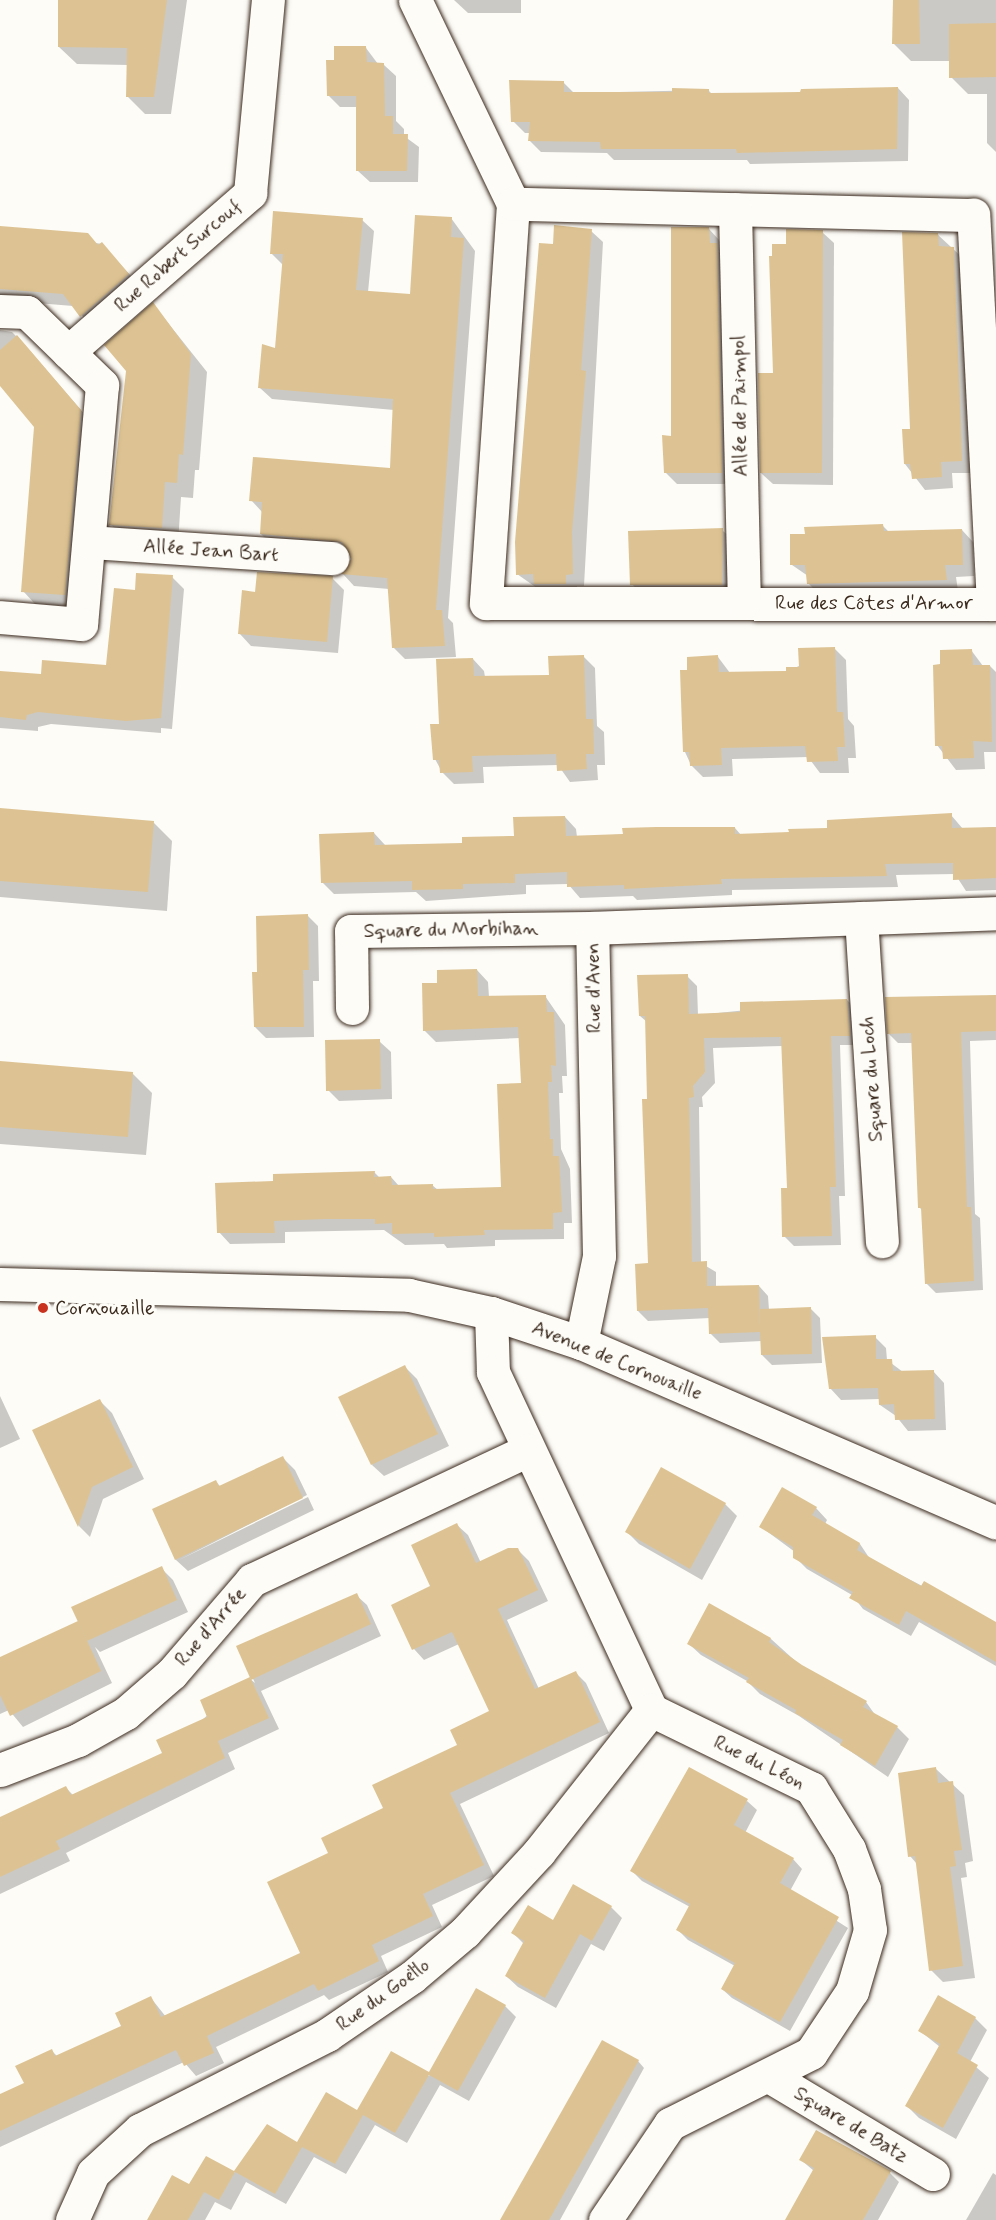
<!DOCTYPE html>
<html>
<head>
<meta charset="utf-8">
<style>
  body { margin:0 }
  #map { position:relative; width:996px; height:2220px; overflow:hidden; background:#fdfcf7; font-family:Mynerve,sans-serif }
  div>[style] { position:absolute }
  .shadow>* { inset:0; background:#0003 }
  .building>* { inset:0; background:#ddc393 }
  .roads { filter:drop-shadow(0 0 2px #3b2a1e) drop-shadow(0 0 2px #3b2a1e) }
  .minor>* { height:33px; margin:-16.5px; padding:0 16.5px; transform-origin:16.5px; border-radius:16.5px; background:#fdfcf7 }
  .dots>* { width:16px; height:16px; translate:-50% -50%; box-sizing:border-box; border:3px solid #fdfcf7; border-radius:50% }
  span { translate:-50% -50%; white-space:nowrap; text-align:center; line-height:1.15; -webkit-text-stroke:6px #fdfcf7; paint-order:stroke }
  .street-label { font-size:20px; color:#3b2a1e }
  .poi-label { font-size:20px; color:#3b2a1e }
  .left { translate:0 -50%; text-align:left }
</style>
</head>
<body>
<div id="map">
  <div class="shadow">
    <div style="clip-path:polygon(59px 0,187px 0,171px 114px,145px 114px,128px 97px,128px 65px,77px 64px,59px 47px)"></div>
    <div style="clip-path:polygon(454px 0,521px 0,521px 13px,468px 13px)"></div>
    <div style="clip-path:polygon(894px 0,996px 0,996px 152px,987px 143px,987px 94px,968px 94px,951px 77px,951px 61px,911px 61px,894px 44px)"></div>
    <div style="clip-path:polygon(366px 48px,378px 64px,384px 65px,396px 76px,396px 121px,404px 129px,404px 136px,419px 147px,418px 182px,370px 182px,358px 171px,358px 107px,340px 107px,328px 95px,336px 62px)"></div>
    <div style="clip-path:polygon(563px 82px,574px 93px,708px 90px,712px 94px,801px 94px,898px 88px,909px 100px,908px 161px,750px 164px,747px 160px,614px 160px,607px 153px,541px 152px,529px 140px,530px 133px,525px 133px,513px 121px)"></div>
    <div style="clip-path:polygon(451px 218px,475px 251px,448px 618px,453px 623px,456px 657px,405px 659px,393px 647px,389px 589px,354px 586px,343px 574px,352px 559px,349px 553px,273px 546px,261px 534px,263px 513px,251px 500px,391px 470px,394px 410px,272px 399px,260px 388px,277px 350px,284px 266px,271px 253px,362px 220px,374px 231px,368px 292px,411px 296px)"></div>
    <div style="clip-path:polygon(0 227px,102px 244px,141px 287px,94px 328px,73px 306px,0 300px)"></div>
    <div style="clip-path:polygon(709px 229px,720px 241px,733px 484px,677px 484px,665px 472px)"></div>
    <div style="clip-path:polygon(591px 231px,603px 242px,584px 586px,577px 586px,577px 596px,547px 595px,517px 574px,554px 245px)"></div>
    <div style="clip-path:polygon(822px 232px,834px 243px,833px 485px,773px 484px,761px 473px,788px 246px)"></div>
    <div style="clip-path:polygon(937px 234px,965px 260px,973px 473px,952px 473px,953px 488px,925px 490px,905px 464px)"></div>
    <div style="clip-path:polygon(153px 304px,207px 372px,199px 470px,195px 470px,193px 498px,181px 497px,178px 544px,127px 540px,110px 524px)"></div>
    <div style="clip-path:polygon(0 330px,12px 332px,25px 345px,93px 424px,77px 607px,35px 604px,23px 591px,55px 448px,0 383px)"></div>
    <div style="clip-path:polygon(882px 525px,889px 532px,962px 530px,973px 542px,974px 576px,956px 577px,958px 591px,820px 595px,808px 583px,808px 576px,792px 565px,806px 535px)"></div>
    <div style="clip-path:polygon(722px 530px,734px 541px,733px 596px,643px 596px,632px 584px)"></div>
    <div style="clip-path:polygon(172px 577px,184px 589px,172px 729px,161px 728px,161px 733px,51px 724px,38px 727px,38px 731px,0 728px,0 672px,42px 676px,108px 667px,136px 591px)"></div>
    <div style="clip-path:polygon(332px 578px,344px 590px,338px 653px,251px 646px,240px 634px,256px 593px)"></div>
    <div style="clip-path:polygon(834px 648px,846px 660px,848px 719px,854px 726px,856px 758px,848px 758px,849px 773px,820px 773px,808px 757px,732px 759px,733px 776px,703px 777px,691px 765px,685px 752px,689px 672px,718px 657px,730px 673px,787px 672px)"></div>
    <div style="clip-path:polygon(971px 650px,983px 666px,990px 666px,996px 672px,996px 752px,984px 752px,985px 769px,956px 770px,937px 745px)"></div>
    <div style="clip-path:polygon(583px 656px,595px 668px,597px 726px,604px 732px,605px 765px,597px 765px,598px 780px,570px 782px,558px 765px,483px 767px,484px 783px,454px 784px,442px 772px,435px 759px,440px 725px,473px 659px,484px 671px,485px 677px,550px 676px)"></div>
    <div style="clip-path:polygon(0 810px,153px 822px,172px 841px,167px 911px,0 897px)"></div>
    <div style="clip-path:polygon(951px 815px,963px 829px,996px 827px,996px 890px,966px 891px,955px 874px,896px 875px,898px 887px,732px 890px,732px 895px,637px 900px,633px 896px,580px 898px,568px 884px,526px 885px,526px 894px,426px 901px,416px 892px,334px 894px,322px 882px,374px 833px,385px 845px,464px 844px,515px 837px,565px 817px,576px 829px,577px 837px,735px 828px,741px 835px,790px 834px)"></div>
    <div style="clip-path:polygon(307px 915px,318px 926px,319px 981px,313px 981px,314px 1037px,266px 1038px,255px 1027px,259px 973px)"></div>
    <div style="clip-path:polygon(477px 970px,488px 982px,489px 997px,545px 996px,565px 1025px,567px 1076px,562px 1076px,563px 1093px,559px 1093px,561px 1149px,570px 1169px,572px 1223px,564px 1223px,564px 1239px,495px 1240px,495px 1246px,447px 1248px,444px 1244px,405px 1245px,384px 1230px,285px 1232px,285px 1243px,230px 1244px,219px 1232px,274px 1182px,374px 1172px,380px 1178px,391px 1177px,399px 1186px,432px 1185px,438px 1190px,503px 1189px,523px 1085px,520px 1038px,436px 1042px,424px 1030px,439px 984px)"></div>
    <div style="clip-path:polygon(687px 976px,697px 986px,698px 1015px,847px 1000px,857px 1010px,859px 1045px,840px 1045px,845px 1196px,839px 1196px,841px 1245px,794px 1246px,784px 1236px,789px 1189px,783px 1046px,713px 1048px,715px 1083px,702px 1097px,703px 1107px,699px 1107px,701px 1263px,716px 1272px,716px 1288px,759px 1286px,768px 1296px,769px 1310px,810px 1308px,820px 1318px,822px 1363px,772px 1365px,762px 1355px,762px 1341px,720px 1343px,710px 1333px,710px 1318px,648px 1321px,638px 1311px,649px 1265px,647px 1022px,640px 1016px)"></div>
    <div style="clip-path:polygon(996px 996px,996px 1040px,970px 1041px,975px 1214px,980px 1218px,983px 1290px,936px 1293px,926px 1283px,923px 1211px,919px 1207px,913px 1043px,898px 1043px,889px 1034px)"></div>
    <div style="clip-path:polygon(379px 1041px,391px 1052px,392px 1099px,339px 1101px,328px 1090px)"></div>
    <div style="clip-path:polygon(0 1063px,132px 1073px,152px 1093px,146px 1155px,0 1144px)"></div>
    <div style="clip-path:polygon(875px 1337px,886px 1348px,887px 1360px,903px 1372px,933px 1371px,944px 1383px,946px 1430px,908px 1431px,896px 1416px,880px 1405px,880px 1399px,841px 1400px,830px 1388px)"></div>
    <div style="clip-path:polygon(405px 1367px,417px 1379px,449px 1446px,384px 1476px,372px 1465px)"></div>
    <div style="clip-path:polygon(0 1396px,20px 1439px,0 1448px)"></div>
    <div style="clip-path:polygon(100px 1401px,112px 1413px,144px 1479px,103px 1499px,90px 1537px,79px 1526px,34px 1431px)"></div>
    <div style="clip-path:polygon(283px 1458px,295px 1470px,307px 1495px,179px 1560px,308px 1497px,314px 1510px,188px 1571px,176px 1560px,154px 1510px,216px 1482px,221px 1487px)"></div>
    <div style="clip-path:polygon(725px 1504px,737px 1516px,702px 1580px,639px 1544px,627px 1532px)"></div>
    <div style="clip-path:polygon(816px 1508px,827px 1520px,825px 1524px,860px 1544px,870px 1559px,996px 1624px,996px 1666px,919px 1622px,911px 1636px,863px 1609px,852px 1595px,807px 1569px,795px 1557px,795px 1552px,761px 1527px)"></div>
    <div style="clip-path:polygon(457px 1525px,468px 1535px,481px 1563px,518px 1550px,529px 1561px,548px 1601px,507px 1620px,539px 1689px,576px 1673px,586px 1683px,609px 1733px,460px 1804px,494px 1876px,432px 1905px,442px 1927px,381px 1956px,388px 1972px,329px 2000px,324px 1995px,216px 2047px,224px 2063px,196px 2076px,184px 2062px,0 2147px,0 2096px,26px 2084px,52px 2051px,57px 2056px,123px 2026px,151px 1998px,166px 2017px,302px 1954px,330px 1854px,459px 1746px,491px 1711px,459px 1644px,424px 1660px,414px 1649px,393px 1605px,432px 1587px)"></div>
    <div style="clip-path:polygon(161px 1568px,173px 1580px,188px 1612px,100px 1652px,95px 1647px,112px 1683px,23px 1727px,9px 1710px,0 1714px,0 1659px,77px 1623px)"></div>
    <div style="clip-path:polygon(356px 1595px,367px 1605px,381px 1636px,261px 1691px,279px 1729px,228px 1753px,235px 1769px,66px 1853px,70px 1861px,0 1894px,0 1818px,66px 1788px,74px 1796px,164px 1754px,249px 1678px,255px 1683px,238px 1647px)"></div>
    <div style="clip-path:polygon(709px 1605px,771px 1639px,801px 1666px,866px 1702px,876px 1716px,897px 1727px,909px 1739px,888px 1777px,799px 1716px,760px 1694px,747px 1681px,701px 1655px,689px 1644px)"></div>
    <div style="clip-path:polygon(936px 1769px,964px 1795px,973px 1861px,965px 1863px,967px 1877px,961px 1878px,975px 1978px,943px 1982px,931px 1970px,917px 1864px,910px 1856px)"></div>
    <div style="clip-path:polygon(747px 1801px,757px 1810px,745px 1833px,793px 1859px,802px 1869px,790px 1891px,848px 1928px,790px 2031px,732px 1998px,722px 1989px,735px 1966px,688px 1940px,678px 1930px,690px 1907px,642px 1881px,632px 1871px)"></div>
    <div style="clip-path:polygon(611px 1907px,622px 1918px,604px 1951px,591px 1944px,556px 2008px,518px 1987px,506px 1976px,524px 1944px,513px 1933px)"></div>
    <div style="clip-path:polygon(505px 2006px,516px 2017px,469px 2101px,440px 2085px,407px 2143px,375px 2125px,346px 2174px,314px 2157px,286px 2204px,246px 2182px,231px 2210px,215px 2202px,205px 2220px,149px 2220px,190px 2186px,207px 2158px,234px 2173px,267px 2126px,297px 2144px,430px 2075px)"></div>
    <div style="clip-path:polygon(975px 2018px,987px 2030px,970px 2062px,989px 2078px,956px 2139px,919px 2118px,907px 2106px,940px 2047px,920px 2031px)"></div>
    <div style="clip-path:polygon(638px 2061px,644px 2068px,560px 2220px,502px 2220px)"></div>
    <div style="clip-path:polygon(801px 2160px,890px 2173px,899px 2182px,878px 2220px,787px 2220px,814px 2171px)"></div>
    <div style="clip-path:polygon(993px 2173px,996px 2175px,996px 2220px,966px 2220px)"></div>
  </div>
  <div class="building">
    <div style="clip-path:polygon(58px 0,167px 0,154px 97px,126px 97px,127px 48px,58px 47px)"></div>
    <div style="clip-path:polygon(893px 0,919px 0,920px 44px,892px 44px)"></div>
    <div style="clip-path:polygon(996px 23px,996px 77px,949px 78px,949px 24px)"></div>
    <div style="clip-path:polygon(334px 46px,366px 46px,367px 62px,384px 63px,385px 116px,393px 116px,393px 134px,408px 134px,407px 171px,356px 171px,356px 96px,327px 96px,326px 60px,334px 60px)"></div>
    <div style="clip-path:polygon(509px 80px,564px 81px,564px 92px,672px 92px,672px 88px,709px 89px,709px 93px,800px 92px,801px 89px,898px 87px,897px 149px,737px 153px,736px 149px,601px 149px,600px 142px,528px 141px,530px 122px,511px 122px)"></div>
    <div style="clip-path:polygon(273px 211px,363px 218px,356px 290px,410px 294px,415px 215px,452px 217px,451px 237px,464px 238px,436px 610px,442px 610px,445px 646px,392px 648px,387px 578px,341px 574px,351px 559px,342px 542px,260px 534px,262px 502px,249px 501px,253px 457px,390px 468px,393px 399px,258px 388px,262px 344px,275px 348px,283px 254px,270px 254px)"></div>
    <div style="clip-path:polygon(554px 225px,592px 229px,581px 370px,586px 371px,572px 532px,573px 574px,566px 575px,566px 584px,534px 584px,533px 574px,516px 575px,515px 542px,539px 243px,553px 244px)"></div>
    <div style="clip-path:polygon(0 226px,88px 233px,98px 245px,102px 242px,129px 274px,80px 317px,63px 294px,0 289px)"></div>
    <div style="clip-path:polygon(671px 227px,709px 227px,710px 243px,717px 243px,722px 473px,664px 473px,662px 435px,671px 436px)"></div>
    <div style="clip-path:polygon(786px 229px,823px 230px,822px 473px,760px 473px,758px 373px,773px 373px,769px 256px,772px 256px,772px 244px,786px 244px)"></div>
    <div style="clip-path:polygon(902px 232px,938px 233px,939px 246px,954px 247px,962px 461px,941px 462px,942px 477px,912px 479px,910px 464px,904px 464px,902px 429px,910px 429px)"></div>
    <div style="clip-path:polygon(153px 302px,191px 354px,183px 455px,179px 454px,177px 483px,165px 482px,162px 528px,109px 525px,126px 371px,104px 345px)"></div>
    <div style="clip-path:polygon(17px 335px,81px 410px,65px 595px,21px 592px,34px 427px,0 386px,0 350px)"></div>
    <div style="clip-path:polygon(883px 524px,884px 531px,962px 529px,963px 565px,945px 565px,947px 580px,807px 584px,805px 565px,790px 565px,790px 534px,805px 534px,804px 527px)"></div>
    <div style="clip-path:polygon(723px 528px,722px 585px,630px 585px,628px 531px)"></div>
    <div style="clip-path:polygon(257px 572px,333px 576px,327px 642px,238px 634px,242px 590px,255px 592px)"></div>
    <div style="clip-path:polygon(136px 573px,173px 575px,161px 718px,126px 721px,38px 712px,27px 715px,26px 720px,0 717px,0 671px,41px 674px,42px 660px,106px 665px,114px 588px,135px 590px)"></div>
    <div style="clip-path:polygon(835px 647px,837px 712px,843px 712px,845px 747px,837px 747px,838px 761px,807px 762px,805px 746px,721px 748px,722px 765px,690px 766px,689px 752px,683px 752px,682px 728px,680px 670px,687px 670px,687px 657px,718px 655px,719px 672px,786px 671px,786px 667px,799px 667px,798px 648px)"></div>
    <div style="clip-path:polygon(972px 649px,973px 665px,990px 665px,992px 742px,973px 741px,974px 758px,943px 759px,942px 746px,935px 746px,933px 665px,940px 664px,940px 650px)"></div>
    <div style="clip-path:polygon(584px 655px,586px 719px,593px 719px,594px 754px,586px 754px,587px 769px,557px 771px,556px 754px,472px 756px,473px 772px,440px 773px,439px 760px,433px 760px,430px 724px,439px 724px,436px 659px,473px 658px,474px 676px,549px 675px,548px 656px)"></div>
    <div style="clip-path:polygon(0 808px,154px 821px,148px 892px,0 881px)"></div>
    <div style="clip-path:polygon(952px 813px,952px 828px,996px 827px,996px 878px,953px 880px,953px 863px,885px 864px,887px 876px,721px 879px,722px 884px,624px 889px,624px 885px,567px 887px,567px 872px,515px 874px,515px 883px,463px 884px,463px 889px,412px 890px,412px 881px,321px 883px,319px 834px,374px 832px,375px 845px,462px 843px,462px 837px,514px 836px,513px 817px,565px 816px,566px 836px,623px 834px,622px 828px,656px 827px,735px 827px,735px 834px,789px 832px,788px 829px,827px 828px,827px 820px)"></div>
    <div style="clip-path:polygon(308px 914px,309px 970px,303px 970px,304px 1027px,254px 1027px,252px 972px,257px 972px,256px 916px)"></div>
    <div style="clip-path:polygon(477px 969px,478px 996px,546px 995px,547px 1012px,554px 1012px,556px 1066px,551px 1065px,552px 1082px,548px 1082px,550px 1139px,553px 1139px,553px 1156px,559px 1156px,562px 1212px,553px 1213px,553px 1229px,484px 1230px,485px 1235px,434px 1237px,434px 1233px,392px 1234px,392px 1223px,375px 1224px,375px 1219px,325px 1219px,274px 1221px,275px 1233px,217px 1233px,215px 1183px,273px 1181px,273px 1174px,375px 1171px,374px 1177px,391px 1176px,392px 1185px,433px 1184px,433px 1189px,501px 1187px,497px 1084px,521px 1083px,518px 1027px,423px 1031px,422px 983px,437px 983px,437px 970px)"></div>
    <div style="clip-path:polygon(688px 974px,689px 1014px,740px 1012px,740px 1002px,847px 999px,850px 1036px,831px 1036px,836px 1187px,830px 1187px,832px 1236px,782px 1237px,781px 1188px,787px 1188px,781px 1037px,704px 1038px,705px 1072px,693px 1086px,694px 1097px,689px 1098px,692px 1262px,707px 1261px,707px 1286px,759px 1285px,760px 1327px,760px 1309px,811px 1307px,812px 1354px,761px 1355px,760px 1332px,709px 1334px,708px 1308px,637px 1311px,635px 1264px,648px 1263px,642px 1099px,647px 1099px,645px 1016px,639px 1016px,637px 975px)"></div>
    <div style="clip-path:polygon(996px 995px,996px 1031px,961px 1032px,967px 1207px,971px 1207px,974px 1281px,925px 1284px,921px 1208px,918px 1208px,911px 1033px,887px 1034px,885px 997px)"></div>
    <div style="clip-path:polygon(380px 1039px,381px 1089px,326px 1091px,325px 1040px)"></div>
    <div style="clip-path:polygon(0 1061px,133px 1072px,128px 1137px,0 1127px)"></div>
    <div style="clip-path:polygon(876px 1335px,876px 1359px,892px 1359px,893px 1371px,934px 1370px,935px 1419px,895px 1420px,894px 1404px,879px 1405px,878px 1388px,829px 1389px,822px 1337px)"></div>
    <div style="clip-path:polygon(405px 1365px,438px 1434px,371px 1465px,338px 1397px)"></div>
    <div style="clip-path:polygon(100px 1399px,133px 1467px,92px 1487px,78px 1527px,32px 1430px)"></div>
    <div style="clip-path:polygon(283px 1456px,303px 1498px,175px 1560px,152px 1509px,216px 1480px,219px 1486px)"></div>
    <div style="clip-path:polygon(661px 1467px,726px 1503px,690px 1569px,625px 1532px)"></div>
    <div style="clip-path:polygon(782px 1487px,817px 1507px,812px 1515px,860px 1543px,857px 1550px,921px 1586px,924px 1581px,996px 1622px,996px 1662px,906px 1611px,899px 1625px,849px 1598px,853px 1592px,793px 1558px,793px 1547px,759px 1527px)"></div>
    <div style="clip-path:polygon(457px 1523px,476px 1563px,508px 1548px,518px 1548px,538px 1590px,498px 1609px,535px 1689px,576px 1671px,600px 1722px,450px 1793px,484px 1865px,423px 1894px,433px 1916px,372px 1945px,379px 1961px,318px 1991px,314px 1984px,207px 2036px,214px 2053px,184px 2066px,176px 2050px,0 2131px,0 2094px,24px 2083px,15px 2066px,52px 2049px,55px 2056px,121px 2026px,115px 2013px,151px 1996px,161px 2017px,300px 1953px,267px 1882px,328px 1853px,321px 1838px,383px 1808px,372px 1785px,457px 1745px,450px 1730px,489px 1711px,452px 1632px,412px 1650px,391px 1605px,430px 1586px,411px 1545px)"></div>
    <div style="clip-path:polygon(162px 1566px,177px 1600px,87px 1641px,71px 1607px)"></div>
    <div style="clip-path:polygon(357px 1593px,371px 1624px,251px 1680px,236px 1646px)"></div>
    <div style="clip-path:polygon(709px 1603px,771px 1638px,769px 1642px,802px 1665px,867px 1701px,863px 1707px,898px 1726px,875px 1766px,840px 1745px,843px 1740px,795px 1713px,796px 1710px,746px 1682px,749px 1678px,687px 1644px)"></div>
    <div style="clip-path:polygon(78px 1621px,101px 1671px,10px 1716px,0 1695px,0 1657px)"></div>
    <div style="clip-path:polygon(250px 1677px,269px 1718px,218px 1741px,225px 1758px,56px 1841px,60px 1849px,0 1877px,0 1817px,66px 1786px,71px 1795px,162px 1753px,156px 1740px,207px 1717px,200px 1700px)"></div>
    <div style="clip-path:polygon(689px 1767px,748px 1799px,734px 1825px,794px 1858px,780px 1883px,839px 1917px,780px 2022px,721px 1989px,735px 1963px,676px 1930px,690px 1904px,630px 1871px)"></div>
    <div style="clip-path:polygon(936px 1767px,938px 1783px,953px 1781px,957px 1816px,962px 1850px,954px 1851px,956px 1866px,950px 1867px,963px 1966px,929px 1971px,915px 1856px,908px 1857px,898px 1773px)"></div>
    <div style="clip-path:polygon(573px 1884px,612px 1906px,592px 1941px,580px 1934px,545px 1998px,505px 1976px,524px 1941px,511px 1933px,528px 1905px,553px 1920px)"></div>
    <div style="clip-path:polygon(476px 1988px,506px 2005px,458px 2091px,429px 2075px,395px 2133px,363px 2115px,335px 2164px,302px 2147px,275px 2194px,235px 2172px,219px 2200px,204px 2192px,188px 2220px,147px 2220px,172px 2175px,189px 2184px,206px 2156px,234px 2171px,267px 2124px,297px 2142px,326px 2092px,357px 2110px,391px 2051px,429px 2072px)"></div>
    <div style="clip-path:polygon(938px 1995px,976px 2017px,957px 2053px,978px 2065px,943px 2128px,905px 2106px,940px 2044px,918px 2031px)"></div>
    <div style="clip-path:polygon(602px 2040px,639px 2060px,549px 2220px,500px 2220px)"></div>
    <div style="clip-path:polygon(816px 2130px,891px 2171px,863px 2220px,785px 2220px,814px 2168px,799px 2160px)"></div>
  </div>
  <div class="roads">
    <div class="minor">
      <div style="left:415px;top:0;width:226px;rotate:64.3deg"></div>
      <div style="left:513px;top:204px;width:400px;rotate:93.9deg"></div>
      <div style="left:486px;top:603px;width:507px;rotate:0.11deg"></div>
      <div style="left:993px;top:604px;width:390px;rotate:-92.9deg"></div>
      <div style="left:973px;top:215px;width:460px;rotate:-178.6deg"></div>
      <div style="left:735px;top:209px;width:393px;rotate:88.7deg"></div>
      <div style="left:0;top:311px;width:27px;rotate:2deg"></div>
      <div style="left:27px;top:312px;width:105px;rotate:44.2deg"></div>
      <div style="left:102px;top:385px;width:240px;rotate:95deg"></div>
      <div style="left:81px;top:624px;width:81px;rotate:-175.1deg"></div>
      <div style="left:68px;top:352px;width:242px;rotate:-41.1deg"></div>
      <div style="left:250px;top:193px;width:194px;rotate:-84.7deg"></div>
      <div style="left:89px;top:542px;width:244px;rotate:3.8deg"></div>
      <div style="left:861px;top:918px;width:324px;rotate:86.3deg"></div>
      <div style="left:352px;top:1008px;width:77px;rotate:-90.7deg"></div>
      <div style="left:351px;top:931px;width:241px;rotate:-0.7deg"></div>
      <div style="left:0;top:1284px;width:409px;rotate:1.5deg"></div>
      <div style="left:409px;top:1295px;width:84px;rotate:12.4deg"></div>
      <div style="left:491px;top:1313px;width:95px;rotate:18.4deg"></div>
      <div style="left:581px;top:1343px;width:452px;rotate:23.4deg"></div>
      <div style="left:491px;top:1313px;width:59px;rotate:88.1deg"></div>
      <div style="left:493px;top:1372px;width:373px;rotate:64.9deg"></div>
      <div style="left:651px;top:1710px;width:178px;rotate:26deg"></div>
      <div style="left:811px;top:1788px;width:72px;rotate:58.1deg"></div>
      <div style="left:849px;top:1849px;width:43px;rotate:69.4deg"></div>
      <div style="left:864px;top:1889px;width:41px;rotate:81.7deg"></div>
      <div style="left:870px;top:1930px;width:64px;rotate:106.4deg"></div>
      <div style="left:852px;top:1991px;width:74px;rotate:123.5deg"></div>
      <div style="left:811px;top:2053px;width:158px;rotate:153.3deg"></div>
      <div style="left:670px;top:2124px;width:116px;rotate:124.1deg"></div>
      <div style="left:581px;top:1343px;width:89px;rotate:-78.3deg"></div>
      <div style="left:599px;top:1256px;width:328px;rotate:-91.2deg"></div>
      <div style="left:592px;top:928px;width:404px;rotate:-2.1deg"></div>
      <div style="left:0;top:1770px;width:84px;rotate:-21deg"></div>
      <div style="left:78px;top:1740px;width:55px;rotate:-29.4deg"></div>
      <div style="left:126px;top:1713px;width:61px;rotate:-41deg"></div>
      <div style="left:172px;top:1673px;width:123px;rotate:-49.3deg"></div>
      <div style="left:252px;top:1580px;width:305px;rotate:-25.2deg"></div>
      <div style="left:769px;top:2076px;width:191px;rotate:30.9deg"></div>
      <div style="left:72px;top:2220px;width:51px;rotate:-65.9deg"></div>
      <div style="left:93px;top:2173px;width:64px;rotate:-42.5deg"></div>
      <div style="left:140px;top:2130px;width:210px;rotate:-26.9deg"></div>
      <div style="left:327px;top:2035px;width:103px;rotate:-34.3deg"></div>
      <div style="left:412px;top:1977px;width:70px;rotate:-40.3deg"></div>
      <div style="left:465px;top:1932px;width:109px;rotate:-47.2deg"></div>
      <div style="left:539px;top:1852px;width:181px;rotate:-51.7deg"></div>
    </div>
  </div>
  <div class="dots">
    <div style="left:43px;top:1308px;background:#c8321e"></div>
  </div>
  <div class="street-label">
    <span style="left:178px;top:256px;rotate:-41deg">Rue Robert Surcouf</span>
    <span style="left:740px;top:406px;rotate:-91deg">Allée de Paimpol</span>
    <span style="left:211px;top:551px;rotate:4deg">Allée Jean Bart</span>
    <span style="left:874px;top:603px">Rue des Côtes d'Armor</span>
    <span style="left:451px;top:930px;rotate:-1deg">Square du Morbihan</span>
    <span style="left:594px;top:988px;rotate:-91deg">Rue d'Aven</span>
    <span style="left:872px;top:1079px;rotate:-94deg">Square du Loch</span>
    <span style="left:617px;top:1361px;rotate:22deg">Avenue de Cornouaille</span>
    <span style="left:211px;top:1627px;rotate:-49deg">Rue d'Arrée</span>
    <span style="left:759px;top:1763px;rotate:26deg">Rue du Léon</span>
    <span style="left:383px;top:1995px;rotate:-36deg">Rue du Goëllo</span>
    <span style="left:851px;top:2125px;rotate:31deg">Square de Batz</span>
  </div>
  <div class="poi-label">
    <span class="left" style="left:55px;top:1308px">Cornouaille</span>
  </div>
</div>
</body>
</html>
